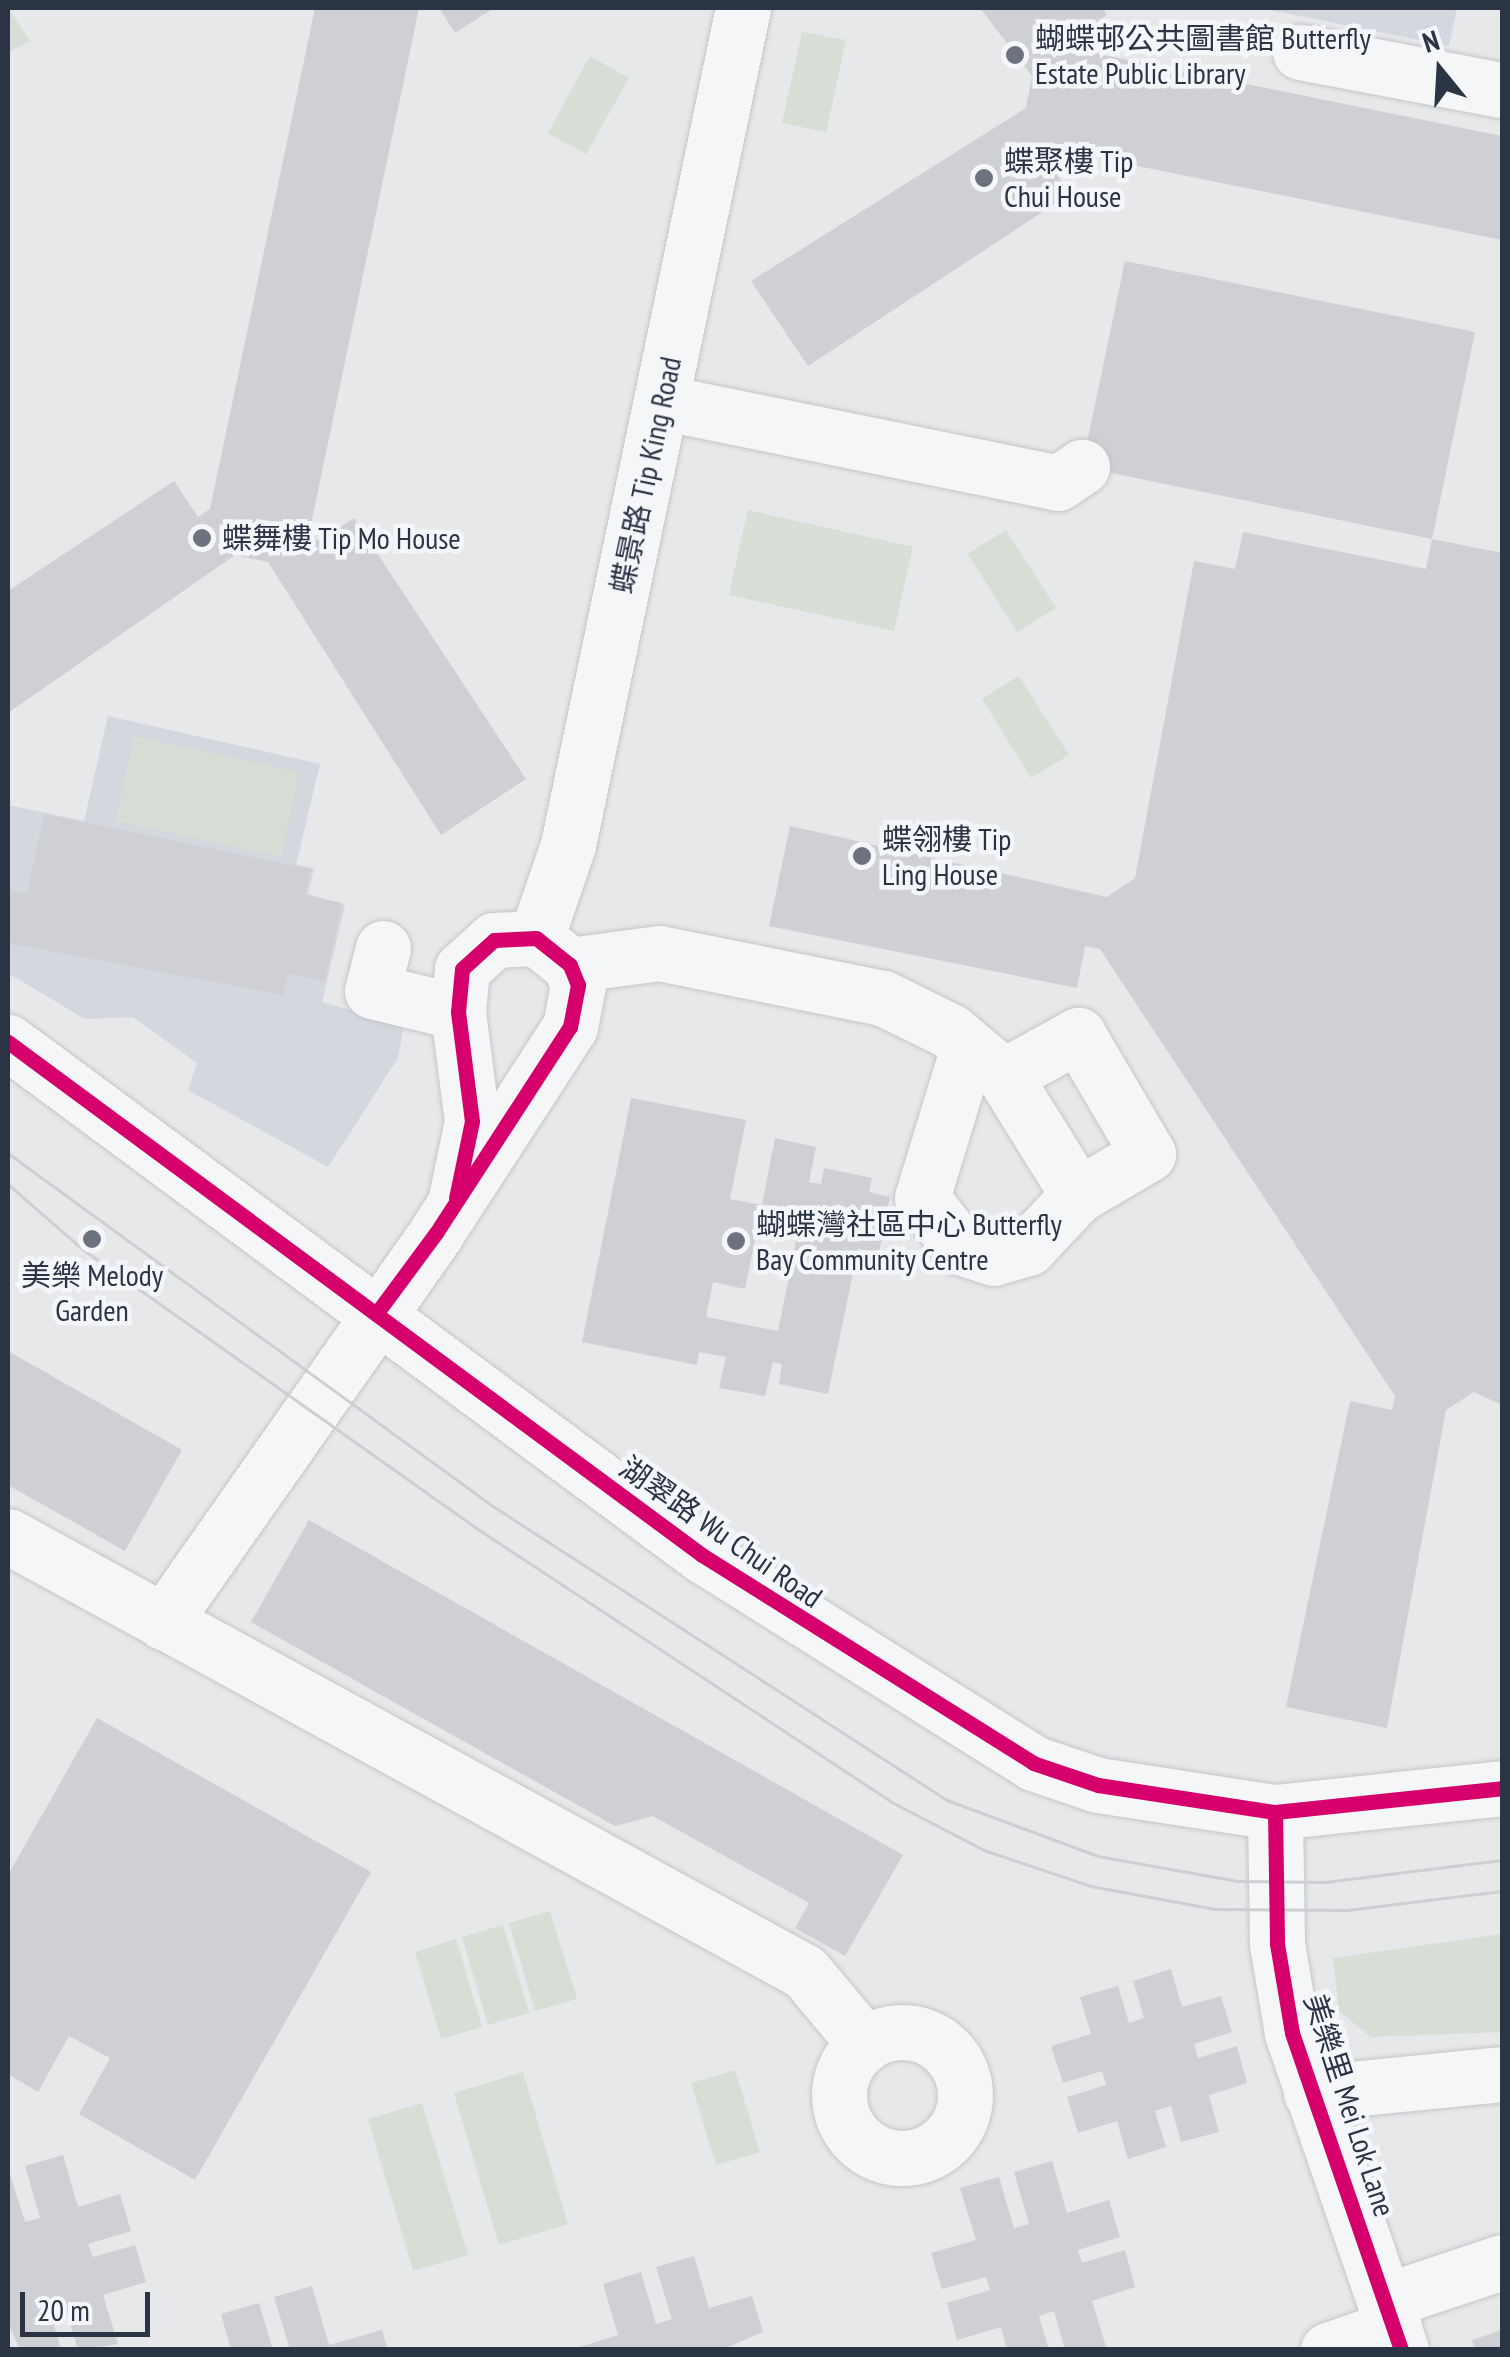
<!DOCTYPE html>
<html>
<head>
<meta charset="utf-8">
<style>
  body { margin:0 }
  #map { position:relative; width:1510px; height:2357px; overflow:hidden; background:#e6e8ea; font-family:"PT Sans Narrow","Noto Sans TC",sans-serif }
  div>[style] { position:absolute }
  .built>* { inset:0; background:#d4d7dd }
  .green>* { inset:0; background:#d6ded6 }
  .building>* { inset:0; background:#ced0d3 }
  .roads { filter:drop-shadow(0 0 2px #c4c6c8) drop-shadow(0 0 2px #c4c6c8) }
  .minor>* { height:55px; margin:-27.5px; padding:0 27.5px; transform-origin:27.5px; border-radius:27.5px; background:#f5f6f7 }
  .minor>.ring { margin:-27.5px; padding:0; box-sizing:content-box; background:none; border:55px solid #f5f6f7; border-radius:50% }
  .tram>* { height:2.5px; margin:-1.25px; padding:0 1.25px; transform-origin:1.25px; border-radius:1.25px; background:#cecfd2 }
  .cycleway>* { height:15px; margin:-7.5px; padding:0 7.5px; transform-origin:7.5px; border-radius:7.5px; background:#d6006c }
  .dots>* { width:28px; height:28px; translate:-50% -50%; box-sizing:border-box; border:5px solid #f4f6f9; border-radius:50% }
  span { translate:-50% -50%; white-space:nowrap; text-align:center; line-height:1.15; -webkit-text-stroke:9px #f4f6f9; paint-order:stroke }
  .poi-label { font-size:30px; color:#2b3445 }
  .left { translate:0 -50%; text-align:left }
  .street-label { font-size:30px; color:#2b3445 }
  .frame { position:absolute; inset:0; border:10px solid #2b3445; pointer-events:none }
  .north { position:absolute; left:1390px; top:20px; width:100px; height:100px; -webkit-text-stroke:8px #f4f6f9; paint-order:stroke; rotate:342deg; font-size:28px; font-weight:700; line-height:40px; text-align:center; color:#2b3445 }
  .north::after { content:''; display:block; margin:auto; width:35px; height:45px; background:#2b3445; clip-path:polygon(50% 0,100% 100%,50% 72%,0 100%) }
  .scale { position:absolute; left:20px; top:2292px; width:130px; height:45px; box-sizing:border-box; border:5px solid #2b3445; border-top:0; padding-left:12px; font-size:30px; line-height:35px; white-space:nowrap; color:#2b3445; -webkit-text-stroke:8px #f4f6f9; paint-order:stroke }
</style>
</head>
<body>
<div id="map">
  <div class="built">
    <div style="clip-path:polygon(1260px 8px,1457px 8px,1449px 46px)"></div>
    <div style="clip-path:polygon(108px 716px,320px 764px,296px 865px,314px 868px,308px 894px,345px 905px,322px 1002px,404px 1025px,398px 1058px,328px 1167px,188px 1090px,197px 1063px,133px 1017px,85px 1019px,8px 973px,8px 805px,84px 821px)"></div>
  </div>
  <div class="green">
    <div style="clip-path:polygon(8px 8px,30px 41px,8px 52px)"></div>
    <div style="clip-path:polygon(802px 32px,846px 40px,826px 132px,782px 123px)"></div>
    <div style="clip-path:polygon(590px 56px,629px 78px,586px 154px,548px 133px)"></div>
    <div style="clip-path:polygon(748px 510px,913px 547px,894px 631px,729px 595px)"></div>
    <div style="clip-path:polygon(1006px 530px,1056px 608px,1017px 632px,968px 554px)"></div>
    <div style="clip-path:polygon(1019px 676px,1069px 755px,1031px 778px,982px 699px)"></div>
    <div style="clip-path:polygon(134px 736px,299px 772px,281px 857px,116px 821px)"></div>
    <div style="clip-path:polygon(550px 1911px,577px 1999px,535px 2011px,509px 1923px)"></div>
    <div style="clip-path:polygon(503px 1925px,529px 2013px,488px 2025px,462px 1937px)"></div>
    <div style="clip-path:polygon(1502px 1934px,1502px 2032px,1371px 2037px,1339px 2011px,1333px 1958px)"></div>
    <div style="clip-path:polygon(456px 1939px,482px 2027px,441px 2039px,415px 1952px)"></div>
    <div style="clip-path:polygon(735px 2070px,760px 2152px,716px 2165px,691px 2083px)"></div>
    <div style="clip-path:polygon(523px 2072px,568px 2224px,499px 2245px,454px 2093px)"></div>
    <div style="clip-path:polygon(422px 2103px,468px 2255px,413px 2271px,368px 2119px)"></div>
  </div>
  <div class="building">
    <div style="clip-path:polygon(315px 8px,419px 8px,310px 529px,318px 541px,354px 518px,526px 779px,441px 835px,268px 562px,235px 555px,8px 713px,8px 591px,174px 481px,198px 517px,210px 509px)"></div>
    <div style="clip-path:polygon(439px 8px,494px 8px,455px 33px)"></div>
    <div style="clip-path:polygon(980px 8px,1103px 8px,1107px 15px,1071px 39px,1079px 50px,1502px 136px,1502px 240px,1059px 150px,1046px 158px,1070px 194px,808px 366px,751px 281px,1026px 108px,1032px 76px)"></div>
    <div style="clip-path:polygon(1125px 261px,1475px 332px,1432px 539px,1082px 467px)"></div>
    <div style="clip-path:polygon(1243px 532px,1426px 569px,1432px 539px,1502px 553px,1502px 1405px,1474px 1392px,1446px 1410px,1387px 1728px,1286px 1707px,1350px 1401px,1392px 1410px,1395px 1396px,1100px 949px,1085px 946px,1077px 988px,769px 926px,790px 826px,1107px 897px,1135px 878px,1194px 561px,1235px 569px)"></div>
    <div style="clip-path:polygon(44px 814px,311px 869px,305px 895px,342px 903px,325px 982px,288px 973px,283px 995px,8px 943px,8px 890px,27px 894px)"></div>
    <div style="clip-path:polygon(631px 1098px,746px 1120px,730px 1199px,762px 1205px,745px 1289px,713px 1282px,706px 1317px,778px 1331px,802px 1212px,762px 1205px,775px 1138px,816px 1147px,809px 1182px,821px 1184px,824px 1168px,872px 1178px,869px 1192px,890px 1197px,879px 1253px,858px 1249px,828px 1394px,779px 1384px,782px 1364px,773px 1362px,765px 1396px,719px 1388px,726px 1357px,699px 1352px,697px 1365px,582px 1342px)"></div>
    <div style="clip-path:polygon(8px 1351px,182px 1450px,125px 1551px,8px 1485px)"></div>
    <div style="clip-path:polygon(309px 1520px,903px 1855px,845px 1956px,795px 1928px,809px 1903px,653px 1816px,615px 1826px,251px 1622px)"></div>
    <div style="clip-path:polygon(97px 1718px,371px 1872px,195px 2180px,79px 2114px,110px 2058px,69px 2036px,38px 2092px,8px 2074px,8px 1875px)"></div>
    <div style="clip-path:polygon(1171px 1969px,1182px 2007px,1221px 1996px,1232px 2032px,1194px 2044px,1198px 2058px,1237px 2046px,1247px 2083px,1209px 2095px,1219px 2132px,1181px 2142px,1171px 2106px,1155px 2111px,1166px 2147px,1128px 2159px,1117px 2121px,1078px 2133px,1067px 2097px,1106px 2085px,1102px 2071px,1063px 2083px,1051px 2046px,1091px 2034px,1080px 1997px,1118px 1986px,1129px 2023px,1144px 2018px,1133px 1981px)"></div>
    <div style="clip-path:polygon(63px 2155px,78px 2207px,120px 2194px,131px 2231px,88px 2244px,93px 2257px,135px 2245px,146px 2282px,103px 2295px,118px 2344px,78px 2350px,65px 2306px,50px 2310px,61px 2350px,20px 2350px,8px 2323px,8px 2168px,25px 2222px,40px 2218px,25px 2166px)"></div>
    <div style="clip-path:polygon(1052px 2161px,1067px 2213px,1109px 2200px,1120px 2237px,1078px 2250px,1082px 2263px,1125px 2250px,1135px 2287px,1092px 2301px,1107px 2350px,1065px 2350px,1054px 2311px,1039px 2316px,1049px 2350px,1007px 2350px,1001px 2327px,957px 2340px,947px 2303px,990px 2290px,986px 2277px,942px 2289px,931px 2253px,976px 2240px,960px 2188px,999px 2177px,1014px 2228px,1029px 2224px,1014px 2172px)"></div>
    <div style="clip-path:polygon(694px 2256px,709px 2308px,752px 2296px,763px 2332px,721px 2350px,570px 2350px,618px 2335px,603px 2284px,641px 2272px,656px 2324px,672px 2319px,656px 2267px)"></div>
    <div style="clip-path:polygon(312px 2286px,329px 2345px,382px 2330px,388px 2350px,282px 2350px,289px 2346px,274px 2297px)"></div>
    <div style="clip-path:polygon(259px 2303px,273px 2350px,231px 2350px,221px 2314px)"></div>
    <div style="clip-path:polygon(1502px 2330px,1502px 2350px,1475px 2350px,1472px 2340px)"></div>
  </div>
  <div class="roads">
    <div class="minor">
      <div style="left:1300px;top:52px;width:206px;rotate:10.7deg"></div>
      <div style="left:661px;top:402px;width:405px;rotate:11.5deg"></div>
      <div style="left:1058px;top:483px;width:29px;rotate:-34deg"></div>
      <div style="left:536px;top:938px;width:98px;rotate:-71deg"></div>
      <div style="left:568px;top:845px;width:855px;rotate:-78.19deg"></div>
      <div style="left:383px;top:948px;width:44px;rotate:104.3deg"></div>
      <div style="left:372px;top:991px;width:89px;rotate:13.7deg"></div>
      <div style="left:570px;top:965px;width:90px;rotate:-7.7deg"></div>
      <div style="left:659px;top:953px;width:228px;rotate:11.4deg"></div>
      <div style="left:883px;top:998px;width:75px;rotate:26.2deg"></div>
      <div style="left:950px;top:1031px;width:70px;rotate:39.8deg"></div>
      <div style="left:1004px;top:1076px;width:140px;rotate:58.1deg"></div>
      <div style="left:1078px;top:1195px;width:73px;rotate:133.3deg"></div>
      <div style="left:1028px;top:1248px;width:35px;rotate:164deg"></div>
      <div style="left:994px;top:1258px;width:36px;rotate:-162deg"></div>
      <div style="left:960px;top:1247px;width:62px;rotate:-127.8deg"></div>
      <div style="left:922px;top:1198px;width:157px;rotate:-73deg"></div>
      <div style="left:8px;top:1042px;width:863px;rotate:36.47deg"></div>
      <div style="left:702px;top:1555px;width:391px;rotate:32.1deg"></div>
      <div style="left:1033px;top:1763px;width:69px;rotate:18.7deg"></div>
      <div style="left:1098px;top:1785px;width:179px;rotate:8.7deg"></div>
      <div style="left:1275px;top:1812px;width:228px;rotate:-6deg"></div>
      <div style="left:1004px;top:1076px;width:85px;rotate:-29deg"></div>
      <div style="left:1078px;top:1035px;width:138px;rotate:59.5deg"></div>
      <div style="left:1148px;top:1154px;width:81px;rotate:149.6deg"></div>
      <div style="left:8px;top:1536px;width:908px;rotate:28.68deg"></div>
      <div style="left:805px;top:1972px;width:94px;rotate:50.2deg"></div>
      <div style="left:163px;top:1622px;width:475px;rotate:-54.9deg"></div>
      <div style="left:436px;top:1233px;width:246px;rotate:-57deg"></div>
      <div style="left:570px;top:1027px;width:43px;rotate:-79.2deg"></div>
      <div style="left:578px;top:985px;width:22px;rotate:-112deg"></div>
      <div style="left:570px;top:965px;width:43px;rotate:-141.5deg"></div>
      <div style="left:536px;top:938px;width:42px;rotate:177.3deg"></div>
      <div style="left:494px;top:940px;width:43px;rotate:137.8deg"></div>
      <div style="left:462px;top:969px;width:43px;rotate:95.3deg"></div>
      <div style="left:458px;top:1012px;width:110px;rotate:82.7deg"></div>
      <div style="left:472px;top:1121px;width:79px;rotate:101.7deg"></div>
      <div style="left:1275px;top:1812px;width:132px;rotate:89.1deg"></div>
      <div style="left:1277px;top:1944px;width:90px;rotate:80.4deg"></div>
      <div style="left:1292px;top:2033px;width:335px;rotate:71deg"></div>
      <div class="ring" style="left:839px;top:2032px;width:71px;height:71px"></div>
      <div style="left:1311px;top:2093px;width:192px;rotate:-5.7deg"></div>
      <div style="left:1385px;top:2301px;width:123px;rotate:-18.4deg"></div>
      <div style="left:1328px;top:2350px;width:70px;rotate:-19.2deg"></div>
    </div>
  </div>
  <div class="tram">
    <div style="left:8px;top:1153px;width:600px;rotate:36.05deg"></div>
    <div style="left:493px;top:1506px;width:541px;rotate:32.93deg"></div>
    <div style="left:947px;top:1800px;width:161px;rotate:20.3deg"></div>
    <div style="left:1098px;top:1856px;width:143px;rotate:10.1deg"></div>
    <div style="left:1239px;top:1881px;width:86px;rotate:0.7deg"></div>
    <div style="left:1325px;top:1882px;width:178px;rotate:-7.1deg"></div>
    <div style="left:8px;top:1184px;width:101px;rotate:41deg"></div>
    <div style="left:84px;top:1250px;width:479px;rotate:35.3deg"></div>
    <div style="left:475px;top:1527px;width:497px;rotate:33.4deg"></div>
    <div style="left:890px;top:1801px;width:106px;rotate:27.5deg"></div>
    <div style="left:984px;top:1850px;width:113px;rotate:18.6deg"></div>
    <div style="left:1091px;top:1886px;width:126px;rotate:10.5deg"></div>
    <div style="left:1215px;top:1909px;width:132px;rotate:0.4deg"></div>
    <div style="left:1347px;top:1910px;width:156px;rotate:-7deg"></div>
  </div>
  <div class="cycleway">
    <div style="left:8px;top:1042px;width:863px;rotate:36.47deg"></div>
    <div style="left:702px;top:1555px;width:391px;rotate:32.1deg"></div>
    <div style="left:1033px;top:1763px;width:69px;rotate:18.7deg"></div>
    <div style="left:1098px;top:1785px;width:179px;rotate:8.7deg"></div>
    <div style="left:1275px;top:1812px;width:228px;rotate:-6deg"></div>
    <div style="left:376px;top:1314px;width:101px;rotate:-53.5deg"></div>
    <div style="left:436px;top:1233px;width:246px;rotate:-57deg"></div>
    <div style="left:570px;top:1027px;width:43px;rotate:-79.2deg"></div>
    <div style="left:578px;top:985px;width:22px;rotate:-112deg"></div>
    <div style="left:570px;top:965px;width:43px;rotate:-141.5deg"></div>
    <div style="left:536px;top:938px;width:42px;rotate:177.3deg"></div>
    <div style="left:494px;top:940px;width:43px;rotate:137.8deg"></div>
    <div style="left:462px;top:969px;width:43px;rotate:95.3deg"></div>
    <div style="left:458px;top:1012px;width:110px;rotate:82.7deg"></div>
    <div style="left:472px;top:1121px;width:79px;rotate:101.7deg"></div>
    <div style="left:1275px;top:1812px;width:132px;rotate:89.1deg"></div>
    <div style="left:1277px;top:1944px;width:90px;rotate:80.4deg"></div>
    <div style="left:1292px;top:2033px;width:335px;rotate:71deg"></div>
  </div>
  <div class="dots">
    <div style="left:1015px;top:55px;background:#6c737f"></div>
    <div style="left:984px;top:178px;background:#6c737f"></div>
    <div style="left:202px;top:538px;background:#6c737f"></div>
    <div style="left:862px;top:856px;background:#6c737f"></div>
    <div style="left:92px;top:1239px;background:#6c737f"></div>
    <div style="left:736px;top:1241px;background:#6c737f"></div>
  </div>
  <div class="poi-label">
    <span class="left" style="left:1035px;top:55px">蝴蝶邨公共圖書館 Butterfly<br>Estate Public Library</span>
    <span class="left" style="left:1004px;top:178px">蝶聚樓 Tip<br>Chui House</span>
    <span class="left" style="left:222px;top:538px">蝶舞樓 Tip Mo House</span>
    <span class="left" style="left:882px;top:856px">蝶翎樓 Tip<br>Ling House</span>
    <span class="left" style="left:756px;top:1241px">蝴蝶灣社區中心 Butterfly<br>Bay Community Centre</span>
    <span style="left:92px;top:1292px">美樂 Melody<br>Garden</span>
  </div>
  <div class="street-label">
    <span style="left:646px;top:475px;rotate:-78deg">蝶景路 Tip King Road</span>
    <span style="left:721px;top:1532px;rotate:35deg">湖翠路 Wu Chui Road</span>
    <span style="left:1350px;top:2105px;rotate:72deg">美樂里 Mei Lok Lane</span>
  </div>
  <div class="frame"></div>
  <div class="north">N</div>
  <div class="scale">20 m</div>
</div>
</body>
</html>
